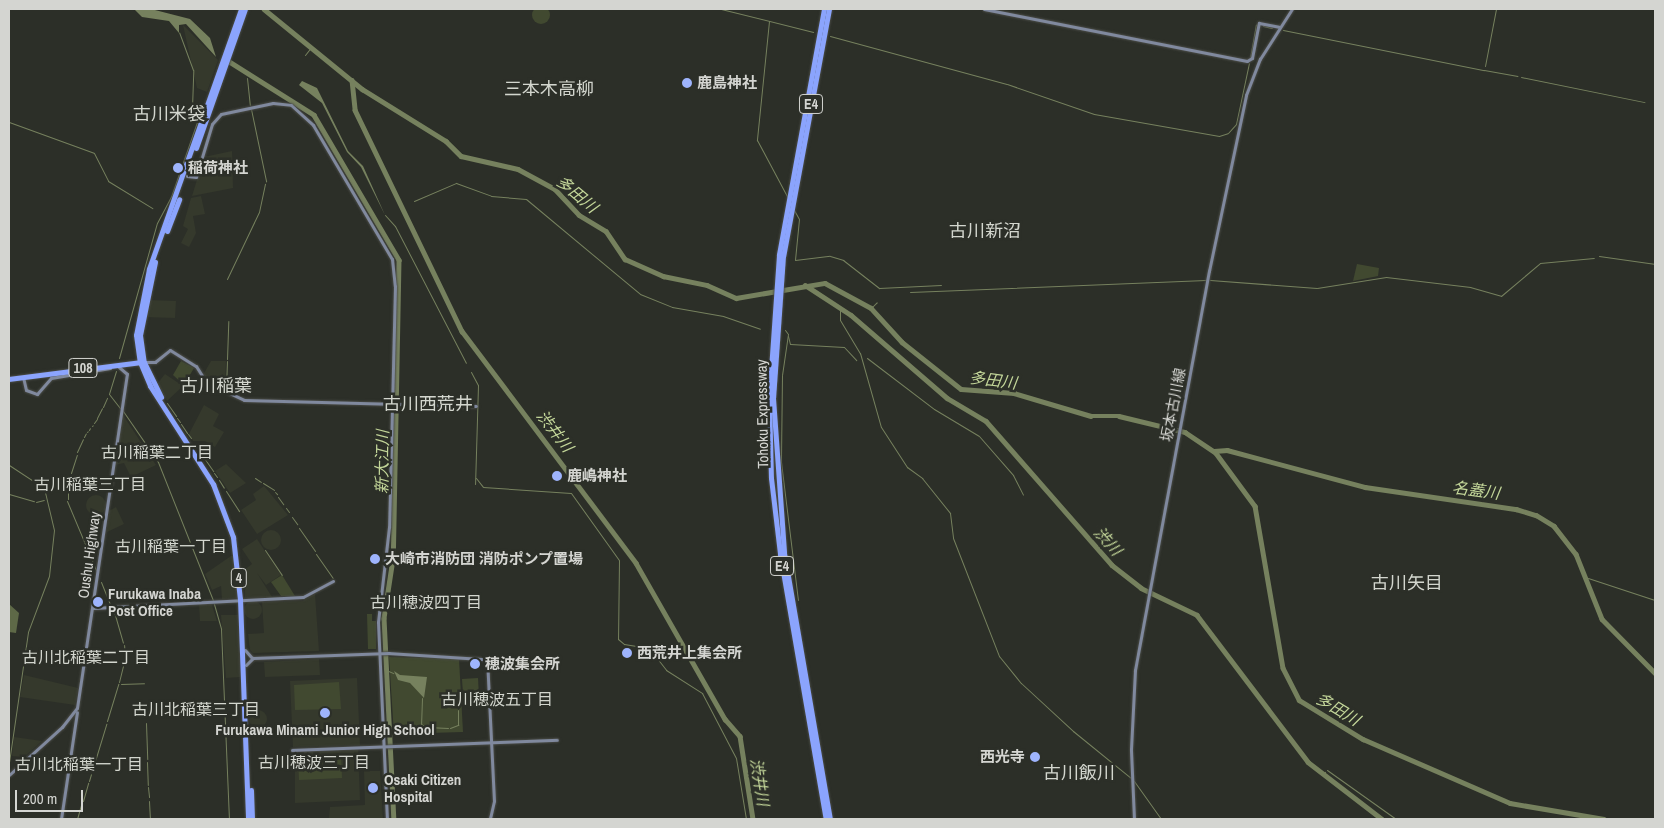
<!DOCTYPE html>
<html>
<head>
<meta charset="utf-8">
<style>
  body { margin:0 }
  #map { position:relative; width:1664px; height:828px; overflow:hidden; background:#2c2f28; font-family:"Archivo Narrow","Noto Sans JP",sans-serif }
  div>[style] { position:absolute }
  .built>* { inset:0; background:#35392c }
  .round { border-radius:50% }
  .green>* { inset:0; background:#414930 }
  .forest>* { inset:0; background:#5e6947 }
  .water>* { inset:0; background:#76815e }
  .stream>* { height:1px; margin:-0.5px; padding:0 0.5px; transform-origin:0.5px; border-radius:0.5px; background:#76815e }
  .river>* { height:4.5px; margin:-2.25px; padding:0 2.25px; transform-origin:2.25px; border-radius:2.25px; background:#76815e }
  .roads { filter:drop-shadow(0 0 1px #4a4c47) drop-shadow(0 0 1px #4a4c47) }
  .secondary>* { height:3px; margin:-1.5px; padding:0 1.5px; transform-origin:1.5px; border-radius:1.5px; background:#80899e }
  .highway>* { height:5px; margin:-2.5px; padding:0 2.5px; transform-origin:2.5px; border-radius:2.5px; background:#8ba4fd }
  .dots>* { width:14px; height:14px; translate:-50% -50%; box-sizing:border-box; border:2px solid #2c2f28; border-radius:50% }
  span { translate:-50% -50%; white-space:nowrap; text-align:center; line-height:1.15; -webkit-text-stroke:5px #2c2f28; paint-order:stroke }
  .shield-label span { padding:1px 4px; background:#2c2f28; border:1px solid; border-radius:4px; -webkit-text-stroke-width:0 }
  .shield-label { font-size:14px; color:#d4d5d1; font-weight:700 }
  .poi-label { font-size:15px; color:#d4d5d1; font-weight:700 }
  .left { translate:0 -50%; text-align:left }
  .right { translate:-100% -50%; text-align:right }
  .street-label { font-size:15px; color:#d4d5d1 }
  .water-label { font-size:16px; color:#c3d699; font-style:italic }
  .neighbourhood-label { font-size:16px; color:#d3d6ce }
  .quarter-label { font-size:18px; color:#d3d6ce }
  .frame { position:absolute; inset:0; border:10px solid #d4d5d1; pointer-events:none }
  .scale { position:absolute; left:15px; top:790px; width:68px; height:22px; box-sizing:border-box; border:2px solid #d4d5d1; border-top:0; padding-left:6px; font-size:15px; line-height:18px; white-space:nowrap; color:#d4d5d1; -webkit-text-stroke:4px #2c2f28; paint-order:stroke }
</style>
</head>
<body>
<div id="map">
  <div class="built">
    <div style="clip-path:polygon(183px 25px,218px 60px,207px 92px,197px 88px)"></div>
    <div style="clip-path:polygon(232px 151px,233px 188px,192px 196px,204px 157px)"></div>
    <div style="clip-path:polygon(201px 196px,205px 214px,193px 216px,196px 233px,189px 247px,181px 243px,188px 229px,183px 226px,191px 198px)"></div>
    <div style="clip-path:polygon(148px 300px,176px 301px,175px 318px,144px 317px)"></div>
    <div style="clip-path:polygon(211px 361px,226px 361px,225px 390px,203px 375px)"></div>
    <div style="clip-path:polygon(165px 374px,183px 386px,167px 401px,157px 384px)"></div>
    <div style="clip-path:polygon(204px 405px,219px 414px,213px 426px,224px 432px,215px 447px,205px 441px,193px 441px,189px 434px)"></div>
    <div style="clip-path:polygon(123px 415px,156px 465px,131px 477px,124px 463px,115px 465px)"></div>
    <div style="clip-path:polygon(226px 464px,246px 483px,230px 493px,215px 471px)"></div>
    <div style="clip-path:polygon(264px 486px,288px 515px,257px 534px,241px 510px,256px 500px,253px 494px)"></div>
    <div class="round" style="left:86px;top:495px;width:20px;height:20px"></div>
    <div style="clip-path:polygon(116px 507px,124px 524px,107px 532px,109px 511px)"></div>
    <div class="round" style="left:261px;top:530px;width:20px;height:20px"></div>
    <div style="clip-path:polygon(257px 539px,281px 575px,266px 585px,257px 573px,272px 597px,245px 598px,244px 570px,252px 564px,242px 549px)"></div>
    <div style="clip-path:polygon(231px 556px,235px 556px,238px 598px,222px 599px,221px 586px,212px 590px,205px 574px)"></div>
    <div style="clip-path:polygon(315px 594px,319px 651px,253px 653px,250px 650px,248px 634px,264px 633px,262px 602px,303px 601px)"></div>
    <div class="round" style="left:244px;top:601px;width:18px;height:18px"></div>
    <div style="clip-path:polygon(211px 602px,217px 621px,200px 621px,199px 603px)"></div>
    <div style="clip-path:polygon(221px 615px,238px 615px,240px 677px,226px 678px)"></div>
    <div style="clip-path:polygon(319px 659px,320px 675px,265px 677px,264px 662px)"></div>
    <div style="clip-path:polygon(24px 675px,78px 688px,75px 705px,20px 697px)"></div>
    <div style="clip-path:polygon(357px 678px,360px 745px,293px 747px,290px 681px)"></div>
    <div class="round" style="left:249px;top:710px;width:18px;height:18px"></div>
    <div style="clip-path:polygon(14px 737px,42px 741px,24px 757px,12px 756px)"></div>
    <div style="clip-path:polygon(358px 749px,360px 800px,295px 803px,295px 752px)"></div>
    <div style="clip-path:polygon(364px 771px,380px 771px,383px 819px,329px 819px,330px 807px,365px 805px)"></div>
  </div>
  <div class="green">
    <div class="round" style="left:532px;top:6px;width:18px;height:18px"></div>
    <div style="clip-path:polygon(1357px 264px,1379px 268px,1378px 276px,1353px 281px)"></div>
    <div style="clip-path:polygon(181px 361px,194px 368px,184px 385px,173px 375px)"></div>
    <div style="clip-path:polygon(282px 575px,295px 596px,281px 596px,271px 582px)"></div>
    <div style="clip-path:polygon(367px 614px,372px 614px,372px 621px,376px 621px,376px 649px,368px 649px)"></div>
    <div style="clip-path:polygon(389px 657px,459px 659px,463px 732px,394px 734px)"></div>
    <div style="clip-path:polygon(478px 678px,479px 696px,463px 694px,462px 679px)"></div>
    <div style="clip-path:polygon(339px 682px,341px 709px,295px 710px,294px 685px)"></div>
    <div style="clip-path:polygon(341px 755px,342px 778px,299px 780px,298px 756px)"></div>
  </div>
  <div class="forest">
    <div style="clip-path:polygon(9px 604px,19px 613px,16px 633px,9px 632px)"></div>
  </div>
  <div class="water">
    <div style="clip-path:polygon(134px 9px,151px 9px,190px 19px,210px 38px,216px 57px,186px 24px,179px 25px,179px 33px,169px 21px,142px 17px)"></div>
    <div style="clip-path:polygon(302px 81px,317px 88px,348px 151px,363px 166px,385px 215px,361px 167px,347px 152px,322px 103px,299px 85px)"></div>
    <div style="clip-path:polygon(394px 671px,400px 675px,427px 677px,424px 698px,410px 683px,398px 680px)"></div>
  </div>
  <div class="stream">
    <div style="left:721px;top:9px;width:95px;rotate:14deg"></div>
    <div style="left:769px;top:21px;width:120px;rotate:95.8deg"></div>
    <div style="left:757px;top:140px;width:66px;rotate:61.9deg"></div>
    <div style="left:1263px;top:26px;width:9px;rotate:13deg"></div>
    <div style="left:1283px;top:30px;width:205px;rotate:11.3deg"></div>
    <div style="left:830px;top:36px;width:183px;rotate:15.2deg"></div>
    <div style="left:1007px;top:84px;width:92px;rotate:19deg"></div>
    <div style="left:1094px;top:114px;width:127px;rotate:10deg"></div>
    <div style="left:1219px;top:136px;width:9px;rotate:-18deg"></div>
    <div style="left:1228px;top:133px;width:12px;rotate:-48deg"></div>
    <div style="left:1236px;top:124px;width:62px;rotate:-78deg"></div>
    <div style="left:305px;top:55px;width:11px;rotate:-52deg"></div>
    <div style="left:1250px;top:58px;width:34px;rotate:-80deg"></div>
    <div style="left:1485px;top:66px;width:58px;rotate:-79.1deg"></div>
    <div style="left:1484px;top:70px;width:34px;rotate:10deg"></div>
    <div style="left:249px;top:75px;width:2px;rotate:-63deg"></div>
    <div style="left:1521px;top:77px;width:126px;rotate:11.5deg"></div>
    <div style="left:247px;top:78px;width:27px;rotate:84deg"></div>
    <div style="left:251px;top:109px;width:74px;rotate:78.2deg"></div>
    <div style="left:9px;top:122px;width:90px;rotate:20deg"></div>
    <div style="left:94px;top:153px;width:31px;rotate:63deg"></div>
    <div style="left:108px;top:181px;width:52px;rotate:31.5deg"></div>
    <div style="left:414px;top:201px;width:46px;rotate:-23.2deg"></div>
    <div style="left:456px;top:183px;width:37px;rotate:20deg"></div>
    <div style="left:491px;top:196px;width:35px;rotate:5deg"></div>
    <div style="left:526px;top:199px;width:148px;rotate:39.8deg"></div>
    <div style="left:640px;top:294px;width:35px;rotate:22deg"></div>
    <div style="left:672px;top:307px;width:52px;rotate:10deg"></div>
    <div style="left:723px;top:316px;width:39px;rotate:19deg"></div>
    <div style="left:794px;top:210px;width:10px;rotate:61deg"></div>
    <div style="left:799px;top:219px;width:41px;rotate:95.6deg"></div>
    <div style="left:795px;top:260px;width:35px;rotate:-7deg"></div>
    <div style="left:830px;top:256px;width:14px;rotate:17deg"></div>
    <div style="left:843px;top:260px;width:46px;rotate:37.9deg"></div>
    <div style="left:879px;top:288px;width:62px;rotate:-2.8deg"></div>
    <div style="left:385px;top:215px;width:15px;rotate:48deg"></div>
    <div style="left:395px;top:226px;width:154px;rotate:62.6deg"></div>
    <div style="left:1599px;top:256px;width:57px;rotate:8.1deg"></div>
    <div style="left:227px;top:279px;width:74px;rotate:-64.5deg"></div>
    <div style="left:259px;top:212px;width:29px;rotate:-78deg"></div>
    <div style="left:1210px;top:280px;width:107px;rotate:4.3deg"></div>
    <div style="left:1317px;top:288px;width:70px;rotate:-9.1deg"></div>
    <div style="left:1386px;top:277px;width:85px;rotate:6.8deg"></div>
    <div style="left:1470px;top:287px;width:32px;rotate:16deg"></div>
    <div style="left:1501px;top:296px;width:51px;rotate:-40.2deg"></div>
    <div style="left:1540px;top:263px;width:54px;rotate:-5.3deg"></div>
    <div style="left:910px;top:292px;width:296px;rotate:-2.3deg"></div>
    <div style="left:840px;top:308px;width:12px;rotate:90deg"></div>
    <div style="left:840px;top:320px;width:39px;rotate:59deg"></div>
    <div style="left:860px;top:353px;width:77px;rotate:74.2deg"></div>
    <div style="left:881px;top:427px;width:48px;rotate:57deg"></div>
    <div style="left:907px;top:467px;width:19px;rotate:36deg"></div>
    <div style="left:922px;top:478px;width:45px;rotate:51.3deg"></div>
    <div style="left:950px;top:513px;width:25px;rotate:83deg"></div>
    <div style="left:953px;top:538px;width:127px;rotate:68.7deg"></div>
    <div style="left:999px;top:656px;width:35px;rotate:51deg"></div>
    <div style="left:1021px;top:683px;width:71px;rotate:42.7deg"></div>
    <div style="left:1073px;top:731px;width:76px;rotate:39.1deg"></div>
    <div style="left:871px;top:308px;width:8px;rotate:-45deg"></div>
    <div style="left:785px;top:330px;width:5px;rotate:53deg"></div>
    <div style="left:788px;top:334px;width:41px;rotate:98.3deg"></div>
    <div style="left:782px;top:375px;width:87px;rotate:90.7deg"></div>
    <div style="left:781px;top:462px;width:139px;rotate:83deg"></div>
    <div style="left:788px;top:336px;width:8px;rotate:76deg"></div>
    <div style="left:790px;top:344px;width:54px;rotate:3.2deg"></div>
    <div style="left:844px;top:347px;width:18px;rotate:47deg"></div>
    <div style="left:119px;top:358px;width:140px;rotate:-74.3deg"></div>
    <div style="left:157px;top:223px;width:30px;rotate:-62deg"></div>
    <div style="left:171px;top:197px;width:79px;rotate:-70.9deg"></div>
    <div style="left:197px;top:122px;width:15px;rotate:-110deg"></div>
    <div style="left:192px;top:108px;width:38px;rotate:-88deg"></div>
    <div style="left:193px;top:70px;width:40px;rotate:-110.2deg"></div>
    <div style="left:867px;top:358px;width:84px;rotate:37.3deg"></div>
    <div style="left:934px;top:409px;width:52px;rotate:31deg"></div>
    <div style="left:979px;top:436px;width:52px;rotate:48.9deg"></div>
    <div style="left:1013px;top:475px;width:22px;rotate:63deg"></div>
    <div style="left:227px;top:359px;width:38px;rotate:-88deg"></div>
    <div style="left:116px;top:371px;width:24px;rotate:107deg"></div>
    <div style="left:109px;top:394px;width:18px;rotate:52deg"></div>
    <div style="left:471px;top:372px;width:15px;rotate:62deg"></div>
    <div style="left:478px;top:385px;width:99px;rotate:91.7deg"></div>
    <div style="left:226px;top:389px;width:28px;rotate:-88deg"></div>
    <div style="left:167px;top:403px;width:16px;rotate:55deg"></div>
    <div style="left:103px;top:407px;width:10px;rotate:-66deg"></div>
    <div style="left:123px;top:411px;width:62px;rotate:55.5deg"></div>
    <div style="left:158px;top:462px;width:149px;rotate:68.3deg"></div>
    <div style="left:97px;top:418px;width:11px;rotate:-63deg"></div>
    <div style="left:177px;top:418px;width:5px;rotate:53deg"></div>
    <div style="left:94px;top:423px;width:5px;rotate:-53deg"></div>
    <div style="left:181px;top:424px;width:11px;rotate:56deg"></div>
    <div style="left:92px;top:426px;width:1px;rotate:-45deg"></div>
    <div style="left:89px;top:430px;width:2px;rotate:-63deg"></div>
    <div style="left:87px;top:432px;width:1px;rotate:-45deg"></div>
    <div style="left:188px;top:434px;width:5px;rotate:53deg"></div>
    <div style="left:84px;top:437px;width:4px;rotate:-63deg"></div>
    <div style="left:195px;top:445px;width:32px;rotate:55deg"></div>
    <div style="left:77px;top:452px;width:14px;rotate:-65deg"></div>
    <div style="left:9px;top:465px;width:42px;rotate:33.3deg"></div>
    <div style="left:44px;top:488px;width:43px;rotate:76.6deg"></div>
    <div style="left:54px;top:530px;width:46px;rotate:96.2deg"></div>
    <div style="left:49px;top:576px;width:60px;rotate:110.6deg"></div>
    <div style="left:28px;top:632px;width:132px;rotate:98.3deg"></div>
    <div style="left:71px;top:473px;width:19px;rotate:-72deg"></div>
    <div style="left:214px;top:473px;width:5px;rotate:53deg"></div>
    <div style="left:255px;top:478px;width:7px;rotate:34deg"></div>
    <div style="left:476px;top:478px;width:11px;rotate:52deg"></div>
    <div style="left:483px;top:487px;width:88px;rotate:3.9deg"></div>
    <div style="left:571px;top:493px;width:82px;rotate:54.4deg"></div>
    <div style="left:619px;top:560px;width:79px;rotate:90.7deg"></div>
    <div style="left:618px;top:639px;width:8px;rotate:40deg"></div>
    <div style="left:624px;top:644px;width:25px;rotate:9deg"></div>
    <div style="left:649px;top:648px;width:28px;rotate:52deg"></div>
    <div style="left:666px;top:670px;width:43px;rotate:32.6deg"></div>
    <div style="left:702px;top:693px;width:73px;rotate:62.4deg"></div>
    <div style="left:736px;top:758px;width:62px;rotate:80.7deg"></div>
    <div style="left:68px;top:480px;width:5px;rotate:-68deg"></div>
    <div style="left:219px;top:480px;width:9px;rotate:58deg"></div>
    <div style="left:263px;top:483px;width:13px;rotate:32deg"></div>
    <div style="left:226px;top:491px;width:24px;rotate:57deg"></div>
    <div style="left:275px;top:492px;width:3px;rotate:45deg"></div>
    <div style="left:9px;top:494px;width:26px;rotate:16deg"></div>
    <div style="left:278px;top:497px;width:9px;rotate:54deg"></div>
    <div style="left:68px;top:499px;width:17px;rotate:-90deg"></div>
    <div style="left:67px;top:501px;width:75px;rotate:67.2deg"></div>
    <div style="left:36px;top:502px;width:8px;rotate:-14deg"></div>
    <div style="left:286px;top:508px;width:5px;rotate:53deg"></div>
    <div style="left:292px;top:517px;width:9px;rotate:54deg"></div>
    <div style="left:299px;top:528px;width:28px;rotate:55deg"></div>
    <div style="left:265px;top:550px;width:30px;rotate:56deg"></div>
    <div style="left:316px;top:554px;width:29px;rotate:55deg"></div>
    <div style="left:1588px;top:578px;width:71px;rotate:18.2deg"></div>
    <div style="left:101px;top:582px;width:24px;rotate:68deg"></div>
    <div style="left:214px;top:604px;width:26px;rotate:74deg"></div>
    <div style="left:221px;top:629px;width:190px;rotate:87.6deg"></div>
    <div style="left:113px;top:608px;width:36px;rotate:74deg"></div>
    <div style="left:386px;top:670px;width:8px;rotate:23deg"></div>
    <div style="left:119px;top:682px;width:25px;rotate:-76deg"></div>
    <div style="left:125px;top:658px;width:13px;rotate:-94deg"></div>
    <div style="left:121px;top:684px;width:23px;rotate:-2deg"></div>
    <div style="left:422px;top:698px;width:26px;rotate:92deg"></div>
    <div style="left:421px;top:724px;width:5px;rotate:37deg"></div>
    <div style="left:107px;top:721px;width:39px;rotate:-73deg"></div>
    <div style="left:146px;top:723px;width:36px;rotate:88deg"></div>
    <div style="left:427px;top:727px;width:21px;rotate:3deg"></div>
    <div style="left:450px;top:728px;width:9px;rotate:-21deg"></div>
    <div style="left:458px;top:725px;width:15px;rotate:-90deg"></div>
    <div style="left:95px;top:761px;width:39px;rotate:-73deg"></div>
    <div style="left:147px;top:762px;width:23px;rotate:88deg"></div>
    <div style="left:1327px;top:770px;width:85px;rotate:35.4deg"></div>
    <div style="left:92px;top:772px;width:9px;rotate:-77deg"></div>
    <div style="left:1323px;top:774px;width:3px;rotate:-45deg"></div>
    <div style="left:89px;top:781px;width:7px;rotate:-74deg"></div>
    <div style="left:1134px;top:781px;width:47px;rotate:54.6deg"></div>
    <div style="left:148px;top:787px;width:10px;rotate:84deg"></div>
    <div style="left:83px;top:801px;width:19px;rotate:-74deg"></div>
    <div style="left:149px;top:801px;width:18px;rotate:87deg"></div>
    <div style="left:77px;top:819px;width:18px;rotate:-74deg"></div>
  </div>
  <div class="river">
    <div style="left:264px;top:9px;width:127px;rotate:39.2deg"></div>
    <div style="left:362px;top:89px;width:99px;rotate:31.8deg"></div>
    <div style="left:446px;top:141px;width:21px;rotate:45deg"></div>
    <div style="left:461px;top:156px;width:58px;rotate:12.8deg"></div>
    <div style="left:518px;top:169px;width:42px;rotate:28.4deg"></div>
    <div style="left:555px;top:189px;width:35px;rotate:47deg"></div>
    <div style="left:579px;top:215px;width:31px;rotate:31deg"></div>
    <div style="left:606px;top:231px;width:34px;rotate:56deg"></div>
    <div style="left:625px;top:259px;width:42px;rotate:24.1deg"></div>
    <div style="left:663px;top:276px;width:45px;rotate:11.6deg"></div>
    <div style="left:707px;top:285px;width:32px;rotate:24deg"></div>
    <div style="left:736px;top:298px;width:90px;rotate:-9.6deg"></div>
    <div style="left:825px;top:283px;width:52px;rotate:28.5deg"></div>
    <div style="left:871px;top:308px;width:46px;rotate:47.6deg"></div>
    <div style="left:902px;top:342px;width:75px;rotate:38.5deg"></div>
    <div style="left:961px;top:389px;width:53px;rotate:4.3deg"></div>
    <div style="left:1014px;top:393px;width:80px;rotate:16.6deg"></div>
    <div style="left:1091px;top:416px;width:28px"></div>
    <div style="left:1119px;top:416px;width:68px;rotate:13.6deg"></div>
    <div style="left:1185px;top:432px;width:37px;rotate:34deg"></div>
    <div style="left:1216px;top:453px;width:66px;rotate:53.7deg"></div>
    <div style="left:1255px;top:506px;width:164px;rotate:80.2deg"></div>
    <div style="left:1283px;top:668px;width:36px;rotate:63deg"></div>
    <div style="left:1299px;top:700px;width:75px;rotate:31.4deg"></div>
    <div style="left:1363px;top:739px;width:160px;rotate:23.5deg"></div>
    <div style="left:1510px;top:803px;width:95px;rotate:9.7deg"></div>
    <div style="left:230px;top:62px;width:99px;rotate:32.2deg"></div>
    <div style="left:314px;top:115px;width:168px;rotate:59.6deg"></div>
    <div style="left:399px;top:260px;width:299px;rotate:91.1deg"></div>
    <div style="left:393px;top:559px;width:60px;rotate:98.7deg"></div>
    <div style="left:384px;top:618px;width:201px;rotate:87.2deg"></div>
    <div style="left:352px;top:80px;width:30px;rotate:84deg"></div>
    <div style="left:355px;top:110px;width:246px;rotate:64.2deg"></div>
    <div style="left:462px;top:331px;width:290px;rotate:53.1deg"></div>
    <div style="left:636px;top:563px;width:180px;rotate:60.3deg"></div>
    <div style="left:725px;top:719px;width:23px;rotate:49deg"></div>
    <div style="left:740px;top:736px;width:84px;rotate:81.1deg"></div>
    <div style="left:805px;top:285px;width:55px;rotate:33.1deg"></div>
    <div style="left:851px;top:315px;width:127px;rotate:40.8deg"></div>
    <div style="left:947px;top:398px;width:45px;rotate:30.5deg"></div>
    <div style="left:986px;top:421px;width:191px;rotate:48.8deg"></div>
    <div style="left:1112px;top:565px;width:37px;rotate:38deg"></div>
    <div style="left:1141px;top:588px;width:62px;rotate:25.7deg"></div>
    <div style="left:1197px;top:615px;width:184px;rotate:52.9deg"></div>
    <div style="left:1308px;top:762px;width:93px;rotate:37.6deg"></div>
    <div style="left:1214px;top:451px;width:13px;rotate:-4deg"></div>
    <div style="left:1227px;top:450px;width:143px;rotate:15deg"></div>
    <div style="left:1365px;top:487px;width:153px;rotate:8.3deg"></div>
    <div style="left:1516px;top:509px;width:21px;rotate:17deg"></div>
    <div style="left:1536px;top:515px;width:21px;rotate:31deg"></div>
    <div style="left:1554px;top:526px;width:36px;rotate:52deg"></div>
    <div style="left:1576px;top:554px;width:70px;rotate:68.2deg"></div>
    <div style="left:1602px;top:619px;width:76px;rotate:45.5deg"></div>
  </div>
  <div class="roads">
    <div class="secondary">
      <div style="left:984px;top:9px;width:268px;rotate:11.2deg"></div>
      <div style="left:1247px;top:61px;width:6px;rotate:-31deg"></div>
      <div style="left:1252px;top:58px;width:36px;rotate:-79deg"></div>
      <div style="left:1259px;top:23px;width:20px;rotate:11deg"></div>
      <div style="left:187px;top:176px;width:9px;rotate:6deg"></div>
      <div style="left:196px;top:177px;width:55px;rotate:-73.2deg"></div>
      <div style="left:212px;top:124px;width:13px;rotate:-48deg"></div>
      <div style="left:221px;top:114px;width:53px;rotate:-11.9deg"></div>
      <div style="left:273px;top:103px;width:18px;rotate:6deg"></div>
      <div style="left:291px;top:105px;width:30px;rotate:42deg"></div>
      <div style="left:313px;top:125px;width:156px;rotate:59.5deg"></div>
      <div style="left:392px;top:259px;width:27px;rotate:84deg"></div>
      <div style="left:395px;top:286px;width:241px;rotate:91.4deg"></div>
      <div style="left:389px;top:527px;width:96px;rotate:96.6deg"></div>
      <div style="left:378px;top:622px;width:197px;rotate:87.4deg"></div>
      <div style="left:144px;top:362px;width:11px"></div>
      <div style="left:155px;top:362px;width:19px;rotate:-39deg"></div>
      <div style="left:170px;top:350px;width:31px;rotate:32deg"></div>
      <div style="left:196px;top:366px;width:19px;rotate:58deg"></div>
      <div style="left:206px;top:382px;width:42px;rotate:25.3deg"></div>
      <div style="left:244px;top:400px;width:232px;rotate:1.5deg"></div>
      <div style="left:23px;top:377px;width:13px;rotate:77deg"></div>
      <div style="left:26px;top:390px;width:12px;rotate:20deg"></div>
      <div style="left:37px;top:394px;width:21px;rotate:-49deg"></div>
      <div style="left:51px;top:378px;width:60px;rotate:-9.6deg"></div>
      <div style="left:93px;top:608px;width:210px;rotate:-3deg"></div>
      <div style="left:303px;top:597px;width:34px;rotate:-28deg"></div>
      <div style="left:245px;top:650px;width:11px;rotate:49deg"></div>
      <div style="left:487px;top:658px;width:143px;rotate:87.2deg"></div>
      <div style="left:494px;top:801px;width:18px;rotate:103deg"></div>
      <div style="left:246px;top:665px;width:10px;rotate:-45deg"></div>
      <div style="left:253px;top:658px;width:136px;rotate:-2.1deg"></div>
      <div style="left:389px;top:653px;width:138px;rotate:3.7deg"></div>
      <div style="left:292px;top:750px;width:265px;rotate:-2.2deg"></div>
      <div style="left:9px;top:775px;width:72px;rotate:-42.2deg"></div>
      <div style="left:62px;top:727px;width:24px;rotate:-52deg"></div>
      <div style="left:77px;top:708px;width:338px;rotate:-81.5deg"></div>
      <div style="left:127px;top:374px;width:11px;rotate:-139deg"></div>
      <div style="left:61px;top:819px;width:108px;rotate:-81.5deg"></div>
      <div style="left:1134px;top:819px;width:70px;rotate:-92.5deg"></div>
      <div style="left:1131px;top:749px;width:79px;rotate:-87.1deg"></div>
      <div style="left:1135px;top:670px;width:406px;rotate:-79.5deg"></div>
      <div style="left:1209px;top:271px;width:180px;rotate:-78.1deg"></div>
      <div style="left:1246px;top:95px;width:39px;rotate:-69deg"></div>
      <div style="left:1260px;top:59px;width:59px;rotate:-57.4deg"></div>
    </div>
    <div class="highway">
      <div style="left:241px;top:9px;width:276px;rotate:109.5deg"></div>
      <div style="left:149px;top:269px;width:67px;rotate:101.1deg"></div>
      <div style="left:136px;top:335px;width:27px;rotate:82deg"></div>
      <div style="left:140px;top:362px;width:26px;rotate:67deg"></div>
      <div style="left:150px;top:386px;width:117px;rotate:57.3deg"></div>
      <div style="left:213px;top:484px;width:57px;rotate:69.3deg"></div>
      <div style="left:233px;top:537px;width:62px;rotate:83.6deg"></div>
      <div style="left:240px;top:599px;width:220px;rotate:87.9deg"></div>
      <div style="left:824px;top:9px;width:250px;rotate:100.4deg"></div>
      <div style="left:779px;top:255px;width:143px;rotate:94deg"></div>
      <div style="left:769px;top:398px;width:80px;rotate:88.6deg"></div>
      <div style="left:771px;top:478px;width:77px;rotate:83.2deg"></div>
      <div style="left:780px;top:554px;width:269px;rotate:80.2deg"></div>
      <div style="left:829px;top:9px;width:251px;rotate:100.5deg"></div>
      <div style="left:783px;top:256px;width:142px;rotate:94deg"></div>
      <div style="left:773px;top:398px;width:155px;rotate:85.9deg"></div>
      <div style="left:784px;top:553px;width:270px;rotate:80.2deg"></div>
      <div style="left:196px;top:148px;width:147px;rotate:-70.6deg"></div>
      <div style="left:167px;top:231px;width:34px;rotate:-69deg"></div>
      <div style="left:155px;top:262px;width:75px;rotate:101.6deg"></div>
      <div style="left:140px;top:335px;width:27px;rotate:82deg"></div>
      <div style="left:144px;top:362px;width:39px;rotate:64deg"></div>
      <div style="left:9px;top:379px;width:133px;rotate:-7.3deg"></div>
      <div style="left:251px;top:790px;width:29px;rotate:88deg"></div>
    </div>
  </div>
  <div class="dots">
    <div style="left:687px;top:83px;background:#9eb4fd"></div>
    <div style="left:178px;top:168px;background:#9eb4fd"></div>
    <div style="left:557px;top:476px;background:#9eb4fd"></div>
    <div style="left:375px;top:559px;background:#9eb4fd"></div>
    <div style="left:98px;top:602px;background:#9eb4fd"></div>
    <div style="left:627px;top:653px;background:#9eb4fd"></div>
    <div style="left:475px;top:664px;background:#9eb4fd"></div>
    <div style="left:325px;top:713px;background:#9eb4fd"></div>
    <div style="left:1035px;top:757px;background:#9eb4fd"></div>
    <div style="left:373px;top:788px;background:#9eb4fd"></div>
  </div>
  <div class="shield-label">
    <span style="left:811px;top:104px">E4</span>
    <span style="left:83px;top:368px">108</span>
    <span style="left:782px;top:566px">E4</span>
    <span style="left:239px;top:578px">4</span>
  </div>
  <div class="poi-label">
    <span class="left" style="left:697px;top:83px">鹿島神社</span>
    <span class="left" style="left:188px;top:168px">稲荷神社</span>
    <span class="left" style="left:567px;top:476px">鹿嶋神社</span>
    <span class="left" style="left:385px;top:559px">大崎市消防団 消防ポンプ置場</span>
    <span class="left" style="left:108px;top:602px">Furukawa Inaba<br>Post Office</span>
    <span class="left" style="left:637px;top:653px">西荒井上集会所</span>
    <span class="left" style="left:485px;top:664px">穂波集会所</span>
    <span style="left:325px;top:730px">Furukawa Minami Junior High School</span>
    <span class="right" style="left:1025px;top:757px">西光寺</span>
    <span class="left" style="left:384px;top:788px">Osaki Citizen<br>Hospital</span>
  </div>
  <div class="street-label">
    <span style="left:1173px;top:405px;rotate:-79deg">坂本古川線</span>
    <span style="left:762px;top:414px;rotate:-91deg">Tohoku Expressway</span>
    <span style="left:89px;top:555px;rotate:-82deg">Oushu Highway</span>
  </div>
  <div class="water-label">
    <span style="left:577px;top:194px;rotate:40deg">多田川</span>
    <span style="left:993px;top:380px;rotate:7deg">多田川</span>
    <span style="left:555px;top:431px;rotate:52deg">渋井川</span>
    <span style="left:382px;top:462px;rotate:-89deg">新大江川</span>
    <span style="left:1476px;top:490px;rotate:8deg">名蓋川</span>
    <span style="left:1108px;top:541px;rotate:48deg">渋川</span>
    <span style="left:1338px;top:709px;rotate:31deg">多田川</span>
    <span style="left:760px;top:782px;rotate:81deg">渋井川</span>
  </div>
  <div class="neighbourhood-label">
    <span style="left:157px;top:452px">古川稲葉二丁目</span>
    <span style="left:90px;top:484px">古川稲葉三丁目</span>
    <span style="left:171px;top:546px">古川稲葉一丁目</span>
    <span style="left:426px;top:602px">古川穂波四丁目</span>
    <span style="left:86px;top:657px">古川北稲葉二丁目</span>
    <span style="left:497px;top:699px">古川穂波五丁目</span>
    <span style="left:196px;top:709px">古川北稲葉三丁目</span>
    <span style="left:314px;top:762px">古川穂波三丁目</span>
    <span style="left:79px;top:764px">古川北稲葉一丁目</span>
  </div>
  <div class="quarter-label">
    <span style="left:549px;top:89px">三本木高柳</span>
    <span style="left:169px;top:114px">古川米袋</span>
    <span style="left:985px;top:231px">古川新沼</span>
    <span style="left:216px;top:386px">古川稲葉</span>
    <span style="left:428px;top:404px">古川西荒井</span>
    <span style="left:1407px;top:583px">古川矢目</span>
    <span style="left:1079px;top:773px">古川飯川</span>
  </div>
  <div class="frame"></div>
  <div class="scale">200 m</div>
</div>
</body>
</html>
